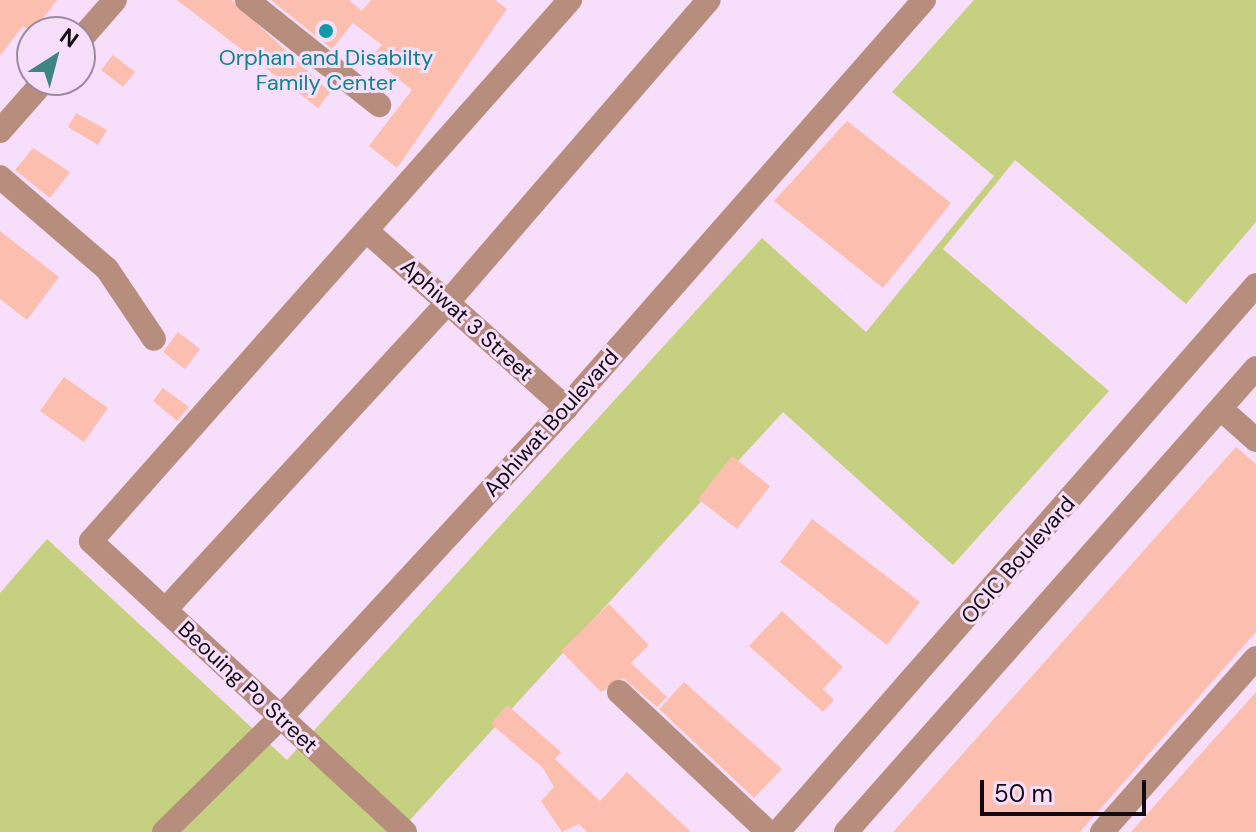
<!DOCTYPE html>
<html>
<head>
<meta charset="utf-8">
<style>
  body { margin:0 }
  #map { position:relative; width:1256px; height:832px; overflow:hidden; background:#f7dffb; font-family:"DM Sans",sans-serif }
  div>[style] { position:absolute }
  .green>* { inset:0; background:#c5d181 }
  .building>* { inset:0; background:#fcbfaf }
  .minor>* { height:24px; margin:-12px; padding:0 12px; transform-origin:12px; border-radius:12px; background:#b78d7e }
  .dots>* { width:22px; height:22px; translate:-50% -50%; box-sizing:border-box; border:4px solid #f7dffb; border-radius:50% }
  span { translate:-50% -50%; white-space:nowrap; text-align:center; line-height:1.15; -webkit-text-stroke:6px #f7dffb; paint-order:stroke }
  .culture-label { font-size:22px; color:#0d838f }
  .street-label { font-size:22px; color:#120a13 }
  .north { position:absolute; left:16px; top:16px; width:80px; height:80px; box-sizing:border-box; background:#f7dffb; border:2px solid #9b8a9e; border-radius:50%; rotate:36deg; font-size:22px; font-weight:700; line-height:32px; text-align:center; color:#120a13 }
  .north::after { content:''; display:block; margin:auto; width:28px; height:36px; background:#3e8682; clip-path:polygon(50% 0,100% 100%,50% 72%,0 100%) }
  .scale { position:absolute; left:980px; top:780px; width:166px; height:36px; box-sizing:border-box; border:4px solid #120a13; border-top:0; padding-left:10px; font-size:24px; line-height:28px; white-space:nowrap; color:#120a13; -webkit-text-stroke:6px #f7dffb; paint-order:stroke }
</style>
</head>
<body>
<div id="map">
  <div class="green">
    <div style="clip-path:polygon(974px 0,1256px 0,1256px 222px,1186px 304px,1015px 160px,943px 249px,1109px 391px,953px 565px,783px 412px,399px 832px,0 832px,0 593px,47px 539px,287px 760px,762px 238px,866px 332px,994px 176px,892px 92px)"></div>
  </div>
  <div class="building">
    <div style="clip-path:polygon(0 0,57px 0,32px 33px,23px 26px,0 56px)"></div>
    <div style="clip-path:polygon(177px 0,232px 0,330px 92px,318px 108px)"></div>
    <div style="clip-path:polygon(271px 0,349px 0,362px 11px,371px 0,495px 0,507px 9px,397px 168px,369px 146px,412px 90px,371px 57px,382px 45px,353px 23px,332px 49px)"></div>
    <div style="clip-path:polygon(113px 55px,135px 72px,123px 87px,101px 70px)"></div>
    <div style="clip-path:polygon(76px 113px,107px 130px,98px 145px,68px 127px)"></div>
    <div style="clip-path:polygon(847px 121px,951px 203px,883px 288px,774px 201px)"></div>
    <div style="clip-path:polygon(33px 148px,70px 172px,50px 198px,15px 170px)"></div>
    <div style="clip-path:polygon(0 231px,59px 277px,27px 320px,0 299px)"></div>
    <div style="clip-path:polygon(178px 332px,200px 349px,185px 369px,163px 352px)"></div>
    <div style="clip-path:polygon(64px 377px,108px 408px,84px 442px,40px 411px)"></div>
    <div style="clip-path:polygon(163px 388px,189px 407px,177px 421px,153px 401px)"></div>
    <div style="clip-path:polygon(1236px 447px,1256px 464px,1256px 632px,1080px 832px,893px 832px)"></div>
    <div style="clip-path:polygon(732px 456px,770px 486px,737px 529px,698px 499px)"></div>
    <div style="clip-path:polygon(812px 519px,920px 602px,887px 645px,780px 562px)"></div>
    <div style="clip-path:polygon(609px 604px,649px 645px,631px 663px,667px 697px,657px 707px,623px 678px,601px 692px,561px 651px)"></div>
    <div style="clip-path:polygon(782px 611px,843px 667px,823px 689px,834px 700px,823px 712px,749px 646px)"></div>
    <div style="clip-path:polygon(684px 682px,782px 769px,754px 798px,659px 709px)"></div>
    <div style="clip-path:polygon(1256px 692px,1256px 832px,1131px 832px)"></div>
    <div style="clip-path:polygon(507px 705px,561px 752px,555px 759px,600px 801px,627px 772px,691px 832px,587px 832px,579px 824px,562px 832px,541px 801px,554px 787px,543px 768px,491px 724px)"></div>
  </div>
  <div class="minor">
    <div style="left:247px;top:0;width:169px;rotate:38.5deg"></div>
    <div style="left:80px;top:40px;width:53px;rotate:-48.8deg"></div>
    <div style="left:0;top:131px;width:68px;rotate:-48.6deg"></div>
    <div style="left:0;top:177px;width:141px;rotate:40.7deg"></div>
    <div style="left:107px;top:269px;width:84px;rotate:56.1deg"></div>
    <div style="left:369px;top:233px;width:264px;rotate:41.6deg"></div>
    <div style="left:1221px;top:409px;width:47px;rotate:41.5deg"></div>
    <div style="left:165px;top:610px;width:418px;rotate:-47.4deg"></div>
    <div style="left:448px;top:302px;width:399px;rotate:-49.2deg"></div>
    <div style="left:619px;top:692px;width:204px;rotate:43.2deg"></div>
    <div style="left:164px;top:832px;width:164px;rotate:-44.5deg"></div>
    <div style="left:281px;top:717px;width:420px;rotate:-47.3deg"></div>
    <div style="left:566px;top:408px;width:543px;rotate:-48.73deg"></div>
    <div style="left:405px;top:832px;width:428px;rotate:-137.2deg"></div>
    <div style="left:91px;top:541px;width:723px;rotate:-48.48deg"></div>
    <div style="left:778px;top:832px;width:726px;rotate:-48.85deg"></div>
    <div style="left:846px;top:832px;width:619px;rotate:-48.54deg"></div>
    <div style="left:1102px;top:832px;width:232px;rotate:-48.5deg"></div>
  </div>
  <div class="dots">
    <div style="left:326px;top:31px;background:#0f9aa8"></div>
  </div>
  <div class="culture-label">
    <span style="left:326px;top:70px">Orphan and Disabilty<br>Family Center</span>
  </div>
  <div class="street-label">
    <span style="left:467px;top:320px;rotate:42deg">Aphiwat 3 Street</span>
    <span style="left:551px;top:423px;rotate:-48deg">Aphiwat Boulevard</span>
    <span style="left:1018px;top:560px;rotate:-49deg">OCIC Boulevard</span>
    <span style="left:248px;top:687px;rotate:43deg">Beouing Po Street</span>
  </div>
  <div class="north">N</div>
  <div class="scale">50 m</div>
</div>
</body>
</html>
